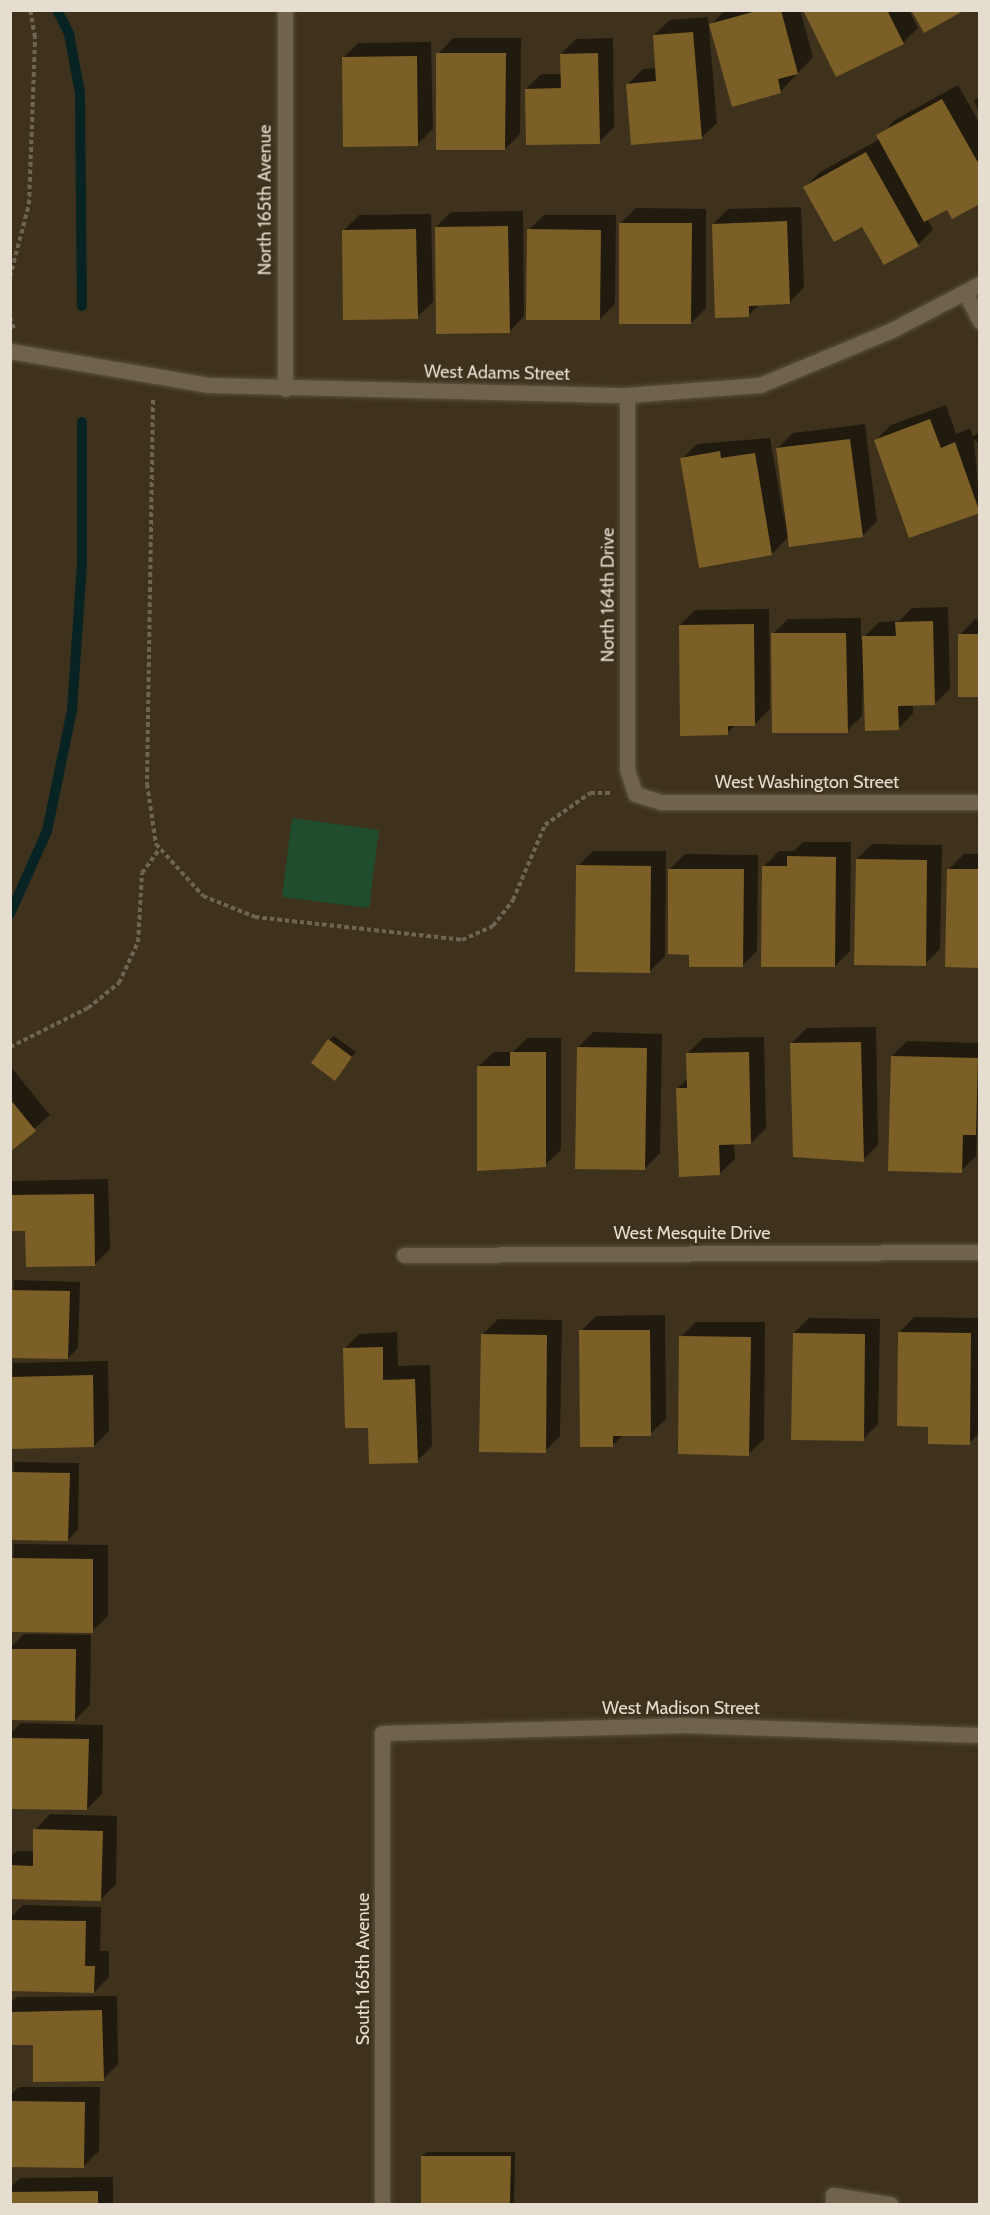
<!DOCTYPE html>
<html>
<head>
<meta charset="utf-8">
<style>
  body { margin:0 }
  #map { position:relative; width:990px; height:2215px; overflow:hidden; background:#3e321c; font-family:Cabin,sans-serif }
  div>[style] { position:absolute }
  .green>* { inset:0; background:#204d2e }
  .shadow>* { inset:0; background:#0007 }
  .stream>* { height:10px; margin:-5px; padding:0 5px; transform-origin:5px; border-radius:5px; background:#072324 }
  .building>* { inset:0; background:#7c5f26 }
  .path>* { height:4px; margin-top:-2px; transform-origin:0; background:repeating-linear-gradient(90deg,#706552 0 4.5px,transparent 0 7.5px) }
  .roads { filter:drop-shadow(0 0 2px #5b513d) drop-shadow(0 0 2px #5b513d) }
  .street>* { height:15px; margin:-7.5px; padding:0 7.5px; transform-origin:7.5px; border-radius:7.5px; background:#70634b }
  span { translate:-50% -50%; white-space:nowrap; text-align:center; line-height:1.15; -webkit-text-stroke:4.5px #3e321c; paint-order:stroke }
  .street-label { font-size:18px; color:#e5ddd0 }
  .frame { position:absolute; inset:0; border:12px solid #e5ddd0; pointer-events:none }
</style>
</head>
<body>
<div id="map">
  <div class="green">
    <div style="clip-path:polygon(292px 818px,379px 830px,369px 908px,282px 897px)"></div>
  </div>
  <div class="shadow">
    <div style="clip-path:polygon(725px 10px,800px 10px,813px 57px,780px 92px,711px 25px)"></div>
    <div style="clip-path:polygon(805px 10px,909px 10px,918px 28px,903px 43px)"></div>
    <div style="clip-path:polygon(708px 17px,717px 123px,701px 138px,628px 84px,643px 69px,657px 68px,654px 35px,670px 20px)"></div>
    <div style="clip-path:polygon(453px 38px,521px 38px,520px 134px,505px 149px,438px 54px)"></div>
    <div style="clip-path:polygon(613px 38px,614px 127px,599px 142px,526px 89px,541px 74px,562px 74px,561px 54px,576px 39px)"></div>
    <div style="clip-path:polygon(431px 42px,433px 129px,418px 144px,343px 58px,358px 43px)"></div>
    <div style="clip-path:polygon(958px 85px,980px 124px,980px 202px,947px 208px,927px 219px,933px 229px,918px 245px,863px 224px,805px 187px,820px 172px,880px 139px,893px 121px)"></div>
    <div style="clip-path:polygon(980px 96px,980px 114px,974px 101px)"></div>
    <div style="clip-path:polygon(801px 207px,804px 287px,789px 303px,760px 304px,749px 315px,713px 224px,728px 209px)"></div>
    <div style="clip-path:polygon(636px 208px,706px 209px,706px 308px,691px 323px,621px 223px)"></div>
    <div style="clip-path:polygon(523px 211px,524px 316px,509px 332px,436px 227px,451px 212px)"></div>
    <div style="clip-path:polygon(431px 214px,433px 302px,417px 317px,344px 230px,359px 215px)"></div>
    <div style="clip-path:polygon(544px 215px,616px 215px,615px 304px,600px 319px,529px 230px)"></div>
    <div style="clip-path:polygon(946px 405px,956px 434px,970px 428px,973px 437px,980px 431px,980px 445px,974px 439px,980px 511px,910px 536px,876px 440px,891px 425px)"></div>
    <div style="clip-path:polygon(865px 424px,877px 521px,862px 536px,789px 536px,772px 554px,700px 566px,682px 459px,697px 444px,770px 438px,785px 525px,778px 448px,793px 433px)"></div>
    <div style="clip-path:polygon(948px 607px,950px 689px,934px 704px,913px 704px,913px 713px,898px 729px,864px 647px,862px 716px,847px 731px,773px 634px,788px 619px,861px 618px,861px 640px,879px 622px,899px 621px,912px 608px)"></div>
    <div style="clip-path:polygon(769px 609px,770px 709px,755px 724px,736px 725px,727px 733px,680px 625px,695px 610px)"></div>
    <div style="clip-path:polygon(975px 619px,980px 620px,980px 696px,960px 635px)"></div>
    <div style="clip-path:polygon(803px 842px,851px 842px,850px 951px,835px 966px,764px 866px,779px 851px,794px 851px)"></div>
    <div style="clip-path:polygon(872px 844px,942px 845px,940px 949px,925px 964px,857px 859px)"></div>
    <div style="clip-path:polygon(593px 851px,666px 851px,665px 956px,650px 971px,578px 866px)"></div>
    <div style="clip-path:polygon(685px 854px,758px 855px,757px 951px,742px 966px,691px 953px,670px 869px)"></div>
    <div style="clip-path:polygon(964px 854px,980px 854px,980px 966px,949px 869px)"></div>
    <div style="clip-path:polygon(876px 1027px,878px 1145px,863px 1160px,792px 1043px,807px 1028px)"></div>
    <div style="clip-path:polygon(593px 1032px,662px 1034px,660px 1153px,645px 1168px,578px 1048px)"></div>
    <div style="clip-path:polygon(334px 1036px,356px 1052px,339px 1074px,329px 1040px)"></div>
    <div style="clip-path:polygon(764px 1037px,766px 1128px,751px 1143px,734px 1143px,735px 1159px,719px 1174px,678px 1088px,688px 1078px,687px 1054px,703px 1038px)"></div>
    <div style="clip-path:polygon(527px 1038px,561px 1038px,561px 1150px,545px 1165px,478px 1067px,494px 1052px,513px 1052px)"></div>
    <div style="clip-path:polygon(907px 1041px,980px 1043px,976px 1156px,961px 1171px,892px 1056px)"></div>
    <div style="clip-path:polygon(10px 1066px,50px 1115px,10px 1150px)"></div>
    <div style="clip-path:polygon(108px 1179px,110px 1249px,95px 1264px,27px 1229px,10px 1230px,10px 1181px)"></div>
    <div style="clip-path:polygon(14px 1280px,80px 1282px,78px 1348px,68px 1358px,10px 1357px)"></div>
    <div style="clip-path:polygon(665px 1315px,666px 1419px,650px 1434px,624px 1434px,613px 1445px,581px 1331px,596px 1316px)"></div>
    <div style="clip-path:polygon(914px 1317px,980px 1318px,980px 1433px,969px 1443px,930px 1426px,899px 1333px)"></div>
    <div style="clip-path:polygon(809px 1318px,880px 1319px,878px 1424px,863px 1439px,794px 1333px)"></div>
    <div style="clip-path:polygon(498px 1319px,562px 1320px,560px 1436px,545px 1451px,483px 1334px)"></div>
    <div style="clip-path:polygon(696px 1322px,765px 1322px,764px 1439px,748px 1454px,681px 1337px)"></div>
    <div style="clip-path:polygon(397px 1332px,398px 1366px,430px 1365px,432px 1446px,417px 1461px,369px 1426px,344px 1349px,359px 1334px)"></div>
    <div style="clip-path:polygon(108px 1361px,109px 1431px,94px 1446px,11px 1447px,13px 1363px)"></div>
    <div style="clip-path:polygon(14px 1462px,79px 1463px,78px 1529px,68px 1540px,10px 1539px)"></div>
    <div style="clip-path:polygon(14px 1544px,108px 1545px,108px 1616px,92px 1631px,10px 1630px)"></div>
    <div style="clip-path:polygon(24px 1634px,91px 1635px,90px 1705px,75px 1720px,10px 1719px,10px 1648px)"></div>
    <div style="clip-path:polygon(21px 1723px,103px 1725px,102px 1794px,87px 1809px,10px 1808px,10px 1734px)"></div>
    <div style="clip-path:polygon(50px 1814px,117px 1816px,116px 1884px,101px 1899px,10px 1898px,10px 1857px,17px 1851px,34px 1851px,35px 1830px)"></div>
    <div style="clip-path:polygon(23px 1905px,101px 1907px,100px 1951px,109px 1951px,109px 1977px,94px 1992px,10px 1989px,10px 1918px)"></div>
    <div style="clip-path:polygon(117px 1996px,118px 2064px,103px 2079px,34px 2043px,10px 2043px,10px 2003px,17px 1997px)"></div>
    <div style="clip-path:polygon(19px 2087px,100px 2087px,99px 2151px,84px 2166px,10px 2165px,10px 2095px)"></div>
    <div style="clip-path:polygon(427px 2152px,515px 2152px,514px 2204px,423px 2204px,422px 2156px)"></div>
    <div style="clip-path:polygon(113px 2177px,113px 2204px,10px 2204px,10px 2188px,20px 2178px)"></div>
  </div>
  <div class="stream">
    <div style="left:57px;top:10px;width:27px;rotate:63deg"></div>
    <div style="left:69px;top:34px;width:60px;rotate:79.4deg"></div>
    <div style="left:80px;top:93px;width:213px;rotate:89.5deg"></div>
    <div style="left:10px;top:914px;width:91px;rotate:-66deg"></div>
    <div style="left:47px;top:831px;width:124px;rotate:-78.3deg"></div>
    <div style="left:72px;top:710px;width:147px;rotate:-86.1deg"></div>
    <div style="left:82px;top:563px;width:141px;rotate:-90deg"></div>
  </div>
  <div class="building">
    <div style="clip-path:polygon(760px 10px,781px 10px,798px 74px,778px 79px,781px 93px,732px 107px,709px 24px)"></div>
    <div style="clip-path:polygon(803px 10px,887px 10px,904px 44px,836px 77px)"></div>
    <div style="clip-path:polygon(911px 10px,965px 10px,924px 33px)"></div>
    <div style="clip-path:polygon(693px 32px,702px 139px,631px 145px,626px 84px,656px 81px,653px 35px)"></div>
    <div style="clip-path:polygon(436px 53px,506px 53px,505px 150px,436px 150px)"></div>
    <div style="clip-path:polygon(598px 53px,600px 144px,526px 145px,525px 89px,561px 88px,560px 54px)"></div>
    <div style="clip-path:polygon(417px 56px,418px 146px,343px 147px,342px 57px)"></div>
    <div style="clip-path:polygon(942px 99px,980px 166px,980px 204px,952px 219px,947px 210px,924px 222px,876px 135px)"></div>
    <div style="clip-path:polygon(866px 152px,919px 246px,884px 265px,862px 227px,834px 242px,803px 187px)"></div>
    <div style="clip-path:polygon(787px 221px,790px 304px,749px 306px,749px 317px,715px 318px,712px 224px)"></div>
    <div style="clip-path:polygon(619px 223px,692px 223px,691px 324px,619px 324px)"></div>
    <div style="clip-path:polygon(508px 226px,510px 333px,436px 334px,435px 227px)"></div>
    <div style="clip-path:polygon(416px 229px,418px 319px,343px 320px,342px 230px)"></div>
    <div style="clip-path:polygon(527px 229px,601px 230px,600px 320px,526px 320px)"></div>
    <div style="clip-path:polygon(930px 419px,941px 448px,955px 442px,980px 513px,909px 538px,874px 440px)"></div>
    <div style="clip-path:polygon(850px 439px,863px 537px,789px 547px,776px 448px)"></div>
    <div style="clip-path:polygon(720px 451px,721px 458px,755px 453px,772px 555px,699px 568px,680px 458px)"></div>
    <div style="clip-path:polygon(933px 621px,935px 705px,898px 706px,899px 730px,865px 731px,862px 636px,896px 636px,895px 622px)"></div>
    <div style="clip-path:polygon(754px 624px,755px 726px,728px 726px,728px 735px,680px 736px,679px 625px)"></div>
    <div style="clip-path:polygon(771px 633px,846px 633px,848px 733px,772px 733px)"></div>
    <div style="clip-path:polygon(958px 634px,980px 634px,980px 697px,958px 697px)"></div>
    <div style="clip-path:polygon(787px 856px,836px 857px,835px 967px,761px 967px,762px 866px,787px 866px)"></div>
    <div style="clip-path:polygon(856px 859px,927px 860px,926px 966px,854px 965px)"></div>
    <div style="clip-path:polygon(576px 865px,651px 866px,650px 973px,575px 972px)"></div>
    <div style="clip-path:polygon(668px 869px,744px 869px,743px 967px,689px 967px,689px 955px,668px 954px)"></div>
    <div style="clip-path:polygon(947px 869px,980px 869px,980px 968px,945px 967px)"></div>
    <div style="clip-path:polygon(328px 1039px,352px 1057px,335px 1081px,311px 1063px)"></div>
    <div style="clip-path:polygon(861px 1042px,864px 1162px,793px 1157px,790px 1043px)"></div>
    <div style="clip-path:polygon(577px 1047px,647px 1048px,645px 1170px,575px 1169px)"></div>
    <div style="clip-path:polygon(510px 1052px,546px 1052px,546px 1167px,477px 1171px,477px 1066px,510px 1066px)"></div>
    <div style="clip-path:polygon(749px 1052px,751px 1144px,719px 1145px,720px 1175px,679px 1177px,676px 1088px,687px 1088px,686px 1053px)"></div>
    <div style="clip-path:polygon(891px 1056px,978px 1058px,976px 1135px,963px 1135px,962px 1173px,888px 1171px)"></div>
    <div style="clip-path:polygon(10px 1099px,36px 1131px,10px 1152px)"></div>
    <div style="clip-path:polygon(94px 1194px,95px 1266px,26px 1267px,25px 1231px,10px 1231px,10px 1195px)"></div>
    <div style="clip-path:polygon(10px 1290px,70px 1291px,68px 1359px,10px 1358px)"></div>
    <div style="clip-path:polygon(579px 1330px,650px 1330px,651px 1436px,613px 1436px,613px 1447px,580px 1447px)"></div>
    <div style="clip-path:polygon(898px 1332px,971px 1333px,970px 1445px,928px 1444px,928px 1427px,897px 1426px)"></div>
    <div style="clip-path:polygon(793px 1333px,865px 1334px,864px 1441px,791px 1440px)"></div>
    <div style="clip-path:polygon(481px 1334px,547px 1335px,546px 1453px,479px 1452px)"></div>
    <div style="clip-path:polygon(679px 1336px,751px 1337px,749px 1456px,678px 1454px)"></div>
    <div style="clip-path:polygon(383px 1347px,383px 1380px,415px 1379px,418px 1463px,369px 1464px,368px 1428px,345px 1428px,343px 1348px)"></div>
    <div style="clip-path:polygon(93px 1375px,94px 1447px,10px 1449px,10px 1377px)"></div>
    <div style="clip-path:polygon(10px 1472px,70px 1473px,68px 1541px,10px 1540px)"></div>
    <div style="clip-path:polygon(10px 1558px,93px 1559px,93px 1633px,10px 1632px)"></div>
    <div style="clip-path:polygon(10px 1649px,76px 1649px,75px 1721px,10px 1720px)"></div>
    <div style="clip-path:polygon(10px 1738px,89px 1739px,87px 1810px,10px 1809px)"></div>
    <div style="clip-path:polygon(33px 1829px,103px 1831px,101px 1901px,10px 1899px,10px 1865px,33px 1866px)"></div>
    <div style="clip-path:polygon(10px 1920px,86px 1921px,85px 1966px,95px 1966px,94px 1993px,10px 1991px)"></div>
    <div style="clip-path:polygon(102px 2010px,104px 2081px,33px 2082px,33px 2045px,10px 2045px,10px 2012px)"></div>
    <div style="clip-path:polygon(10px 2101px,85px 2102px,84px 2168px,10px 2167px)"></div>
    <div style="clip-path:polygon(421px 2156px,511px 2156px,510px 2204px,421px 2204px)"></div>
    <div style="clip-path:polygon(98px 2191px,98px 2204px,10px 2204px,10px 2192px)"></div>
  </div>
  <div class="path">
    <div style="left:10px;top:277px;width:75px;rotate:-75.4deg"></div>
    <div style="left:29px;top:204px;width:167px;rotate:-87.9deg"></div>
    <div style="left:35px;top:37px;width:27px;rotate:-100deg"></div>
    <div style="left:10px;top:317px;width:13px;rotate:72deg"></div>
    <div style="left:153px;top:400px;width:384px;rotate:90.9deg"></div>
    <div style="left:147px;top:784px;width:61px;rotate:81.5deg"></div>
    <div style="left:156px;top:844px;width:70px;rotate:47.9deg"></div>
    <div style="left:203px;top:896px;width:56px;rotate:22deg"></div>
    <div style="left:255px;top:917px;width:208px;rotate:6.3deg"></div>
    <div style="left:462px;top:940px;width:34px;rotate:-24deg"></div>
    <div style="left:493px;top:926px;width:33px;rotate:-52deg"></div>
    <div style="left:513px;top:900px;width:82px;rotate:-66.9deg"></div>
    <div style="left:545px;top:825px;width:55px;rotate:-35.4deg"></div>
    <div style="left:590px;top:793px;width:20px"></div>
    <div style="left:10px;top:1047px;width:87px;rotate:-26.6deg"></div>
    <div style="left:88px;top:1008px;width:40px;rotate:-39deg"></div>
    <div style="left:119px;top:983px;width:45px;rotate:-65.1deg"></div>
    <div style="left:138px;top:942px;width:69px;rotate:-86.7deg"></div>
    <div style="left:142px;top:873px;width:29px;rotate:-54deg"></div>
  </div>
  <div class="roads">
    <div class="street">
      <div style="left:285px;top:10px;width:379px;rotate:90deg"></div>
      <div style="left:965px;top:292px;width:33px;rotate:63deg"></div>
      <div style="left:10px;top:351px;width:202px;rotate:9.7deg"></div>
      <div style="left:209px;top:385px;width:418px;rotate:1.4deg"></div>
      <div style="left:627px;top:395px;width:133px;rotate:-4.3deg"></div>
      <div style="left:760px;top:385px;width:141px;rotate:-22.6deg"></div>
      <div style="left:890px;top:331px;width:102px;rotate:-27.6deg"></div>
      <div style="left:627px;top:395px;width:374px;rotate:90deg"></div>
      <div style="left:627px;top:769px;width:26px;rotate:72deg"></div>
      <div style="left:635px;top:794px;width:27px;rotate:17deg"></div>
      <div style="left:661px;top:802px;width:319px"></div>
      <div style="left:404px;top:1255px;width:576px;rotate:-0.3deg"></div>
      <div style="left:382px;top:2204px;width:471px;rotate:-90deg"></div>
      <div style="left:382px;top:1733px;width:298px;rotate:-1.5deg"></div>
      <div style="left:680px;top:1725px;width:300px;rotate:1.9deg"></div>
      <div style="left:833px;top:2204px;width:9px;rotate:-90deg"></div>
      <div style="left:833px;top:2195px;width:58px;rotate:9deg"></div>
    </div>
  </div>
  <div class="street-label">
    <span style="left:265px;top:200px;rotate:-90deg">North 165th Avenue</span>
    <span style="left:497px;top:373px;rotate:1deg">West Adams Street</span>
    <span style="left:608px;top:595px;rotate:-90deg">North 164th Drive</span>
    <span style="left:807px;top:782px">West Washington Street</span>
    <span style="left:692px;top:1233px">West Mesquite Drive</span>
    <span style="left:681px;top:1708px">West Madison Street</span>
    <span style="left:363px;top:1969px;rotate:-90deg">South 165th Avenue</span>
  </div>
  <div class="frame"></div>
</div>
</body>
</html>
